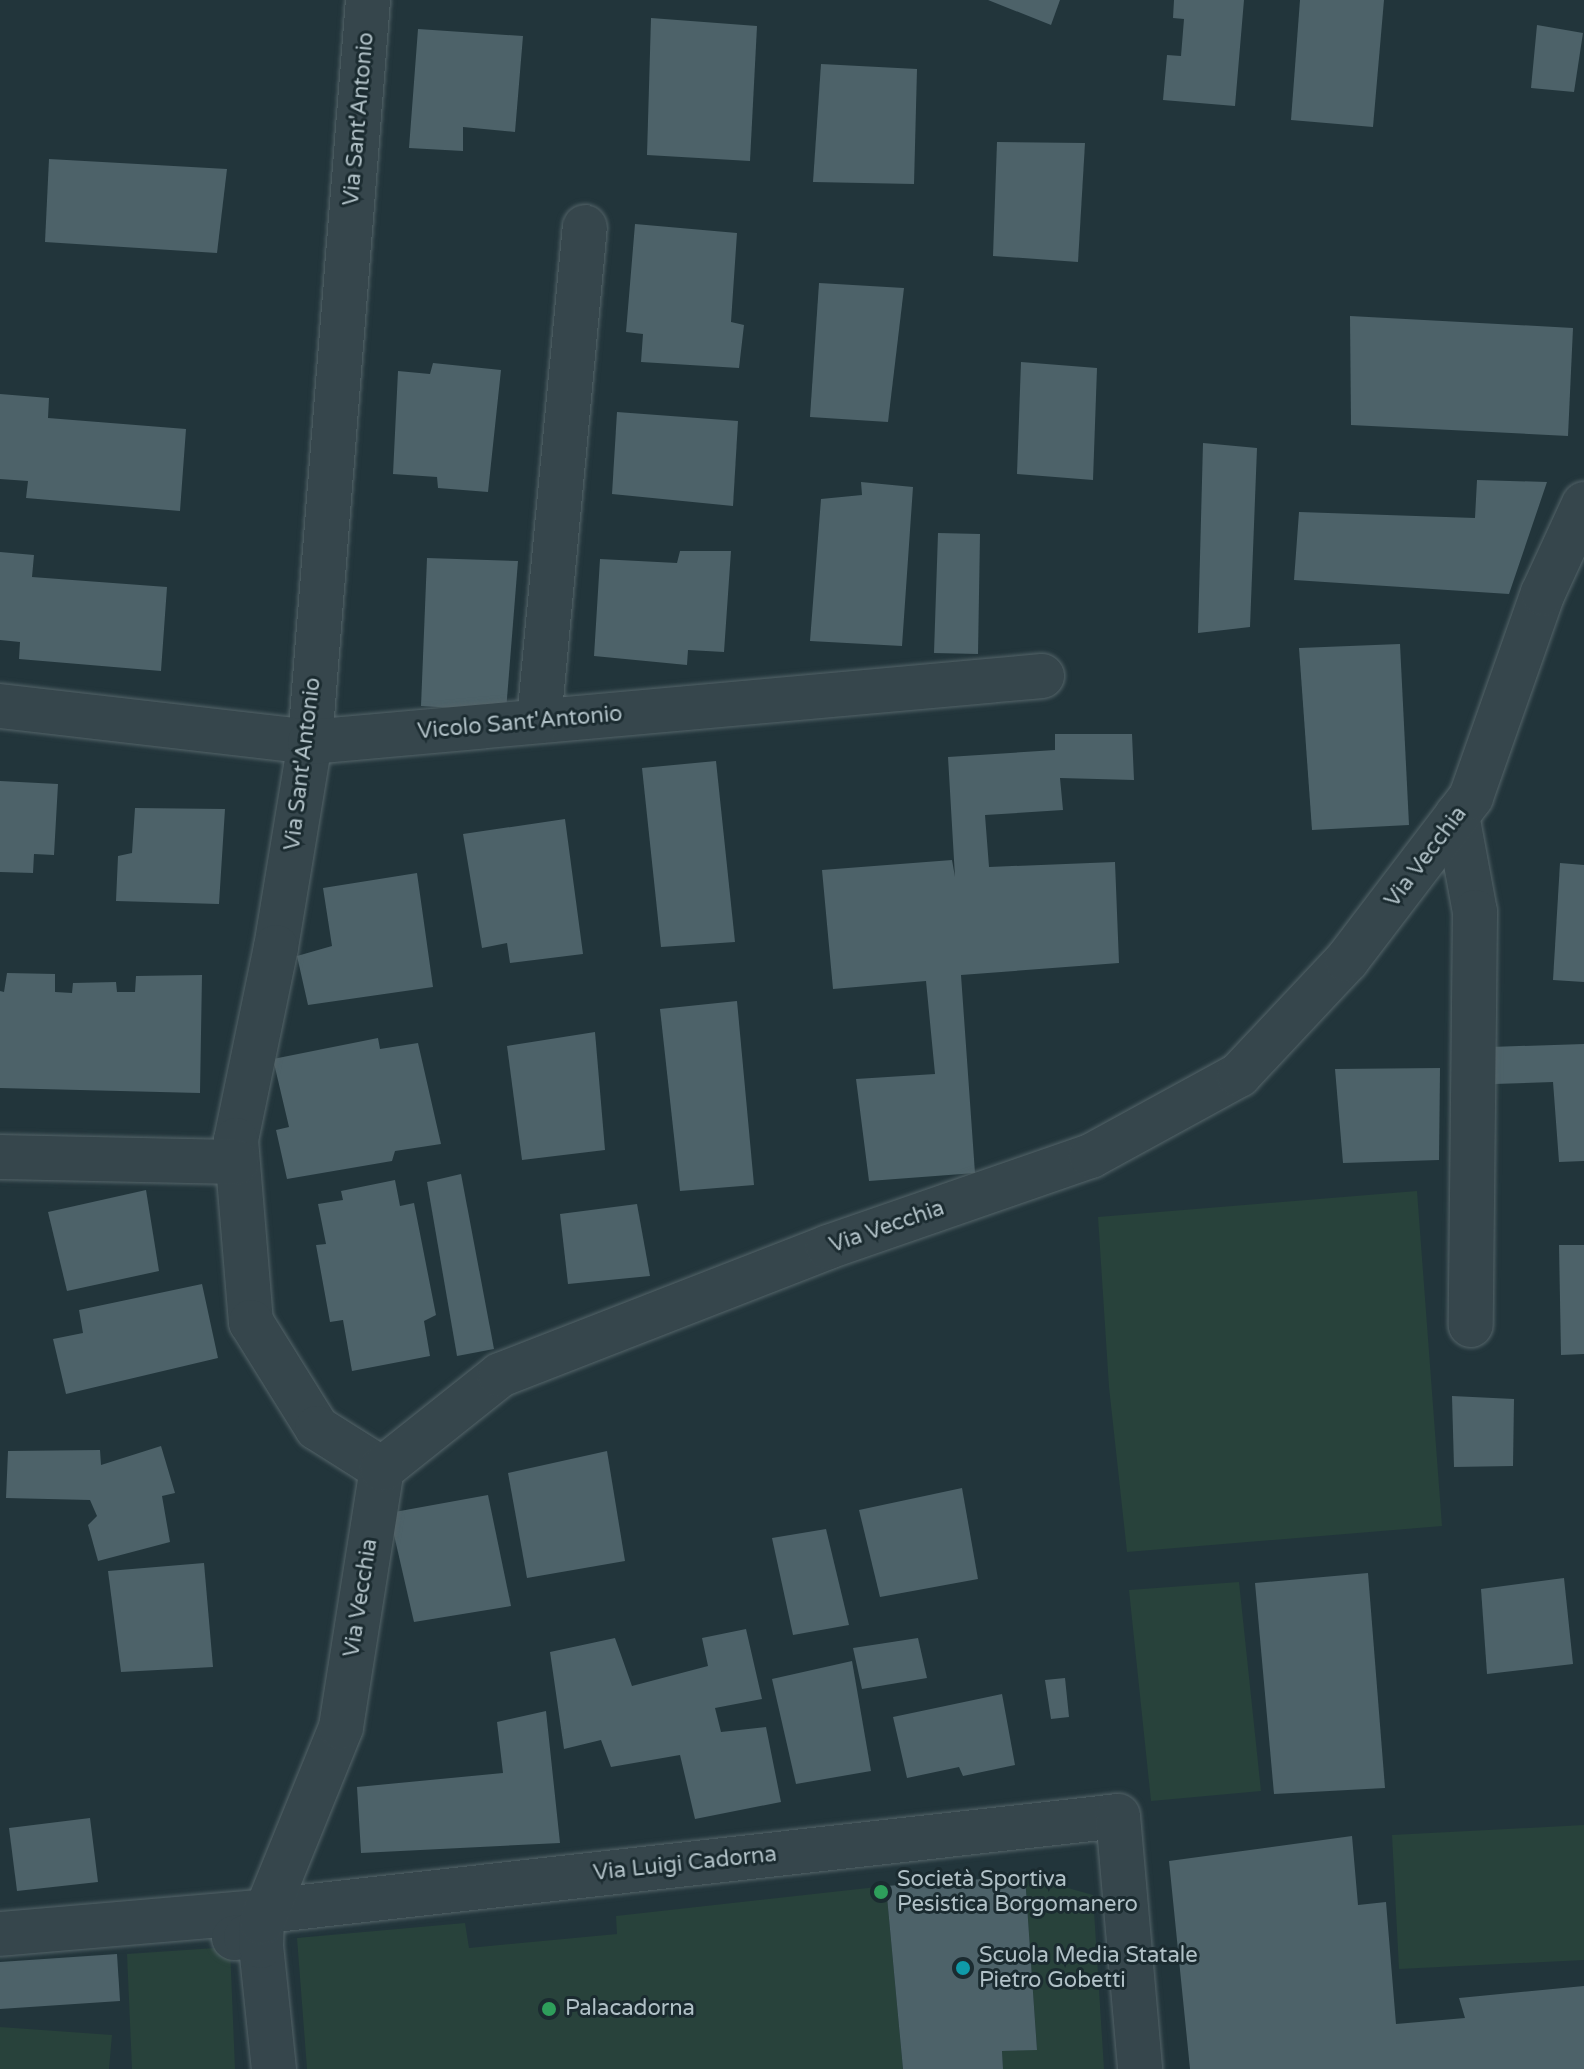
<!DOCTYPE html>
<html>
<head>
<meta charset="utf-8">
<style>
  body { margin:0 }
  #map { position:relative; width:1584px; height:2069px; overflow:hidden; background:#22353b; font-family:"Varela Round",sans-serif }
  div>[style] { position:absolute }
  .green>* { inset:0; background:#28423b }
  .building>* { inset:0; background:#4d6269 }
  .roads { filter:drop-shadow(0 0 2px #546469) drop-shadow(0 0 2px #546469) }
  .minor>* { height:44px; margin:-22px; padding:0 22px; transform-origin:22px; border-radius:22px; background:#36464c }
  .dots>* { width:22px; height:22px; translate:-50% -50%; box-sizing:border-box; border:4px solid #1b2b30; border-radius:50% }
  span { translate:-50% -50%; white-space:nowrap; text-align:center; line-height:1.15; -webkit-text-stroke:6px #1b2b30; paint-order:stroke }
  .street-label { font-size:22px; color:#b1c1c7 }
  .poi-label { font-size:22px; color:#b1c1c7 }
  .left { translate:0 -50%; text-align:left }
</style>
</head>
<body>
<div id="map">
  <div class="green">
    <div style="clip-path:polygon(1417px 1191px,1442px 1526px,1127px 1552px,1109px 1387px,1098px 1217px)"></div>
    <div style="clip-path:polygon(1239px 1582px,1261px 1791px,1151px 1801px,1129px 1590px)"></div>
    <div style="clip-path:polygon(1584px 1825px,1584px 1960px,1399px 1969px,1392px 1835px)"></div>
    <div style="clip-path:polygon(1025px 1876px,1093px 1895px,1104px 2069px,1003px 2069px,1002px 2051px,1037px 2049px)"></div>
    <div style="clip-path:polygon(886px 1886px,903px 2069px,307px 2069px,297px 1938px,465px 1923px,469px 1948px,617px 1934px,616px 1916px)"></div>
    <div style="clip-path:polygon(230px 1947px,235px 2069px,132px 2069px,127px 1954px)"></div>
    <div style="clip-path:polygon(0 2027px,112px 2035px,109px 2069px,0 2069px)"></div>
  </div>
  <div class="building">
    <div style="clip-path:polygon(988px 0,1060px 0,1051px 25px)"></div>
    <div style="clip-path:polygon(1174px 0,1244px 0,1235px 106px,1163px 100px,1167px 55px,1181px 56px,1184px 19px,1173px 18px)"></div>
    <div style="clip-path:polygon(1300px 0,1384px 0,1373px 127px,1291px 120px)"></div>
    <div style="clip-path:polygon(651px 18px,757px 26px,750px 161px,647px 155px)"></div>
    <div style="clip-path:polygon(1537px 25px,1583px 33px,1574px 92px,1531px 88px)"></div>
    <div style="clip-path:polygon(418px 29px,523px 36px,515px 132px,463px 127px,463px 151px,409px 148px)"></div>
    <div style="clip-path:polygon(821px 64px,917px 69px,914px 184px,813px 182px)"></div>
    <div style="clip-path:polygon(997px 142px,1085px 143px,1078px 262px,993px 256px)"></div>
    <div style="clip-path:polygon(49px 159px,227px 169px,217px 253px,45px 242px)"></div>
    <div style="clip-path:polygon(635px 224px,737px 233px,731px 322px,744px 325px,739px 368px,641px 362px,643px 334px,626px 332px)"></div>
    <div style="clip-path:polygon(819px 283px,904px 288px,888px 422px,810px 417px)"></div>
    <div style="clip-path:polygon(1350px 316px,1573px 328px,1568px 436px,1351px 425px)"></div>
    <div style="clip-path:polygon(1021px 362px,1097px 368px,1093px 480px,1017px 474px)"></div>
    <div style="clip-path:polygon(433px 363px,501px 370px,488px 492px,438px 488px,437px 477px,393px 474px,398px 371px,430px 374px)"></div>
    <div style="clip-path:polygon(0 394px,49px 398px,48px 418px,186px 429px,180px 511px,26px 498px,28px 481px,0 479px)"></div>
    <div style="clip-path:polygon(617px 412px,738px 421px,733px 506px,612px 494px)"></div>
    <div style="clip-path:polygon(1203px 443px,1257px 448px,1250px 627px,1198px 633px)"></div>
    <div style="clip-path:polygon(1477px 480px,1547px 482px,1509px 594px,1294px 580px,1299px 512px,1475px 518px)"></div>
    <div style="clip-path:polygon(861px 482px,913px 487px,902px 646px,810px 641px,821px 499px,862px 495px)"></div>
    <div style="clip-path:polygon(938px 533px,980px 534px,978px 654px,934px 653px)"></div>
    <div style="clip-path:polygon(680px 551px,731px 551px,724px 652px,688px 650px,687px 665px,594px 656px,600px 559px,677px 563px)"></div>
    <div style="clip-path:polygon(0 552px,34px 555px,32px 577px,167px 587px,161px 671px,19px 659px,20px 642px,0 640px)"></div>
    <div style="clip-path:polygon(427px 558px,518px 561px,506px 711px,421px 706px)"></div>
    <div style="clip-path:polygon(1400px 644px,1409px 825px,1312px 830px,1299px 648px)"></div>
    <div style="clip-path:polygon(1055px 734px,1132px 734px,1134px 780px,1060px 778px,1063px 810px,985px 815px,989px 867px,1115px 862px,1119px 963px,961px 975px,975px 1173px,869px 1181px,856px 1079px,935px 1074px,926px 981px,833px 989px,822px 870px,952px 860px,955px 877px,948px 757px,1055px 750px)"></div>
    <div style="clip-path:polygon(716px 761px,735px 942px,661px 947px,642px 768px)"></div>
    <div style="clip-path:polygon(0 781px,58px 784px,54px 855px,34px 854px,33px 873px,0 872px)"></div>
    <div style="clip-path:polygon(135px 808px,225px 809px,219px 904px,116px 901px,118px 856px,132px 853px)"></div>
    <div style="clip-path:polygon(565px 819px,583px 954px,510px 963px,507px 943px,482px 948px,463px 834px)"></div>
    <div style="clip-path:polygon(1560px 863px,1584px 865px,1584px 982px,1553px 980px)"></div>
    <div style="clip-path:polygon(417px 873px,433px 987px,308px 1005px,297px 956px,332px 946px,323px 888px)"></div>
    <div style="clip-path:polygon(7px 973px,55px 974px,55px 992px,72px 993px,73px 983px,116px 982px,117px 992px,135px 992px,136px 976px,202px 975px,200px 1093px,0 1088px,0 991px,4px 992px)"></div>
    <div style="clip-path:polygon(737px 1001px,754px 1185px,680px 1191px,660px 1009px)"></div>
    <div style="clip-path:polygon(595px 1032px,605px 1150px,522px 1160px,507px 1046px)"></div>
    <div style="clip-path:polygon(378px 1038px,380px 1049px,418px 1043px,441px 1144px,395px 1151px,392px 1161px,287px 1179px,276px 1130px,289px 1127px,273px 1059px)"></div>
    <div style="clip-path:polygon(1584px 1044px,1584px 1161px,1559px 1162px,1553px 1082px,1494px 1084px,1490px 1047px)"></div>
    <div style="clip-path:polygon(1440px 1068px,1439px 1160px,1343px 1163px,1335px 1069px)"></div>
    <div style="clip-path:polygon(461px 1174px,494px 1349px,457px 1356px,427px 1182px)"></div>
    <div style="clip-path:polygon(395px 1180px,400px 1206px,414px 1203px,436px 1315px,424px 1321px,430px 1356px,352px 1371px,343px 1320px,330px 1322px,316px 1245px,326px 1244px,318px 1204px,343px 1200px,341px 1191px)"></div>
    <div style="clip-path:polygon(146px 1190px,159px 1271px,67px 1291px,48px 1212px)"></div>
    <div style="clip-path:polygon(637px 1204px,650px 1276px,568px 1284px,560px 1214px)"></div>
    <div style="clip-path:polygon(1559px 1245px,1584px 1245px,1584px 1354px,1561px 1355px)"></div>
    <div style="clip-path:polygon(202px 1284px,218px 1358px,66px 1394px,53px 1339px,83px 1333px,79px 1310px)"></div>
    <div style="clip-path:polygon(1452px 1396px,1514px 1399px,1513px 1466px,1454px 1467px)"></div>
    <div style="clip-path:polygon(161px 1446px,175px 1493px,162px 1496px,170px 1542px,98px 1561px,88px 1525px,97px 1516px,90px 1500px,6px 1498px,8px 1451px,100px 1450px,101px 1465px)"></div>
    <div style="clip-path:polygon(607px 1451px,625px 1561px,527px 1578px,508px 1473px)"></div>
    <div style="clip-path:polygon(962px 1488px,978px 1579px,880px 1597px,859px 1510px)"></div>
    <div style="clip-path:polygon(488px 1495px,511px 1606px,414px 1622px,389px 1513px)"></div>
    <div style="clip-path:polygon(826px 1529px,849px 1625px,793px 1635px,772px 1538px)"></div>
    <div style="clip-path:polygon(204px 1563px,213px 1667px,121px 1672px,108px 1571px)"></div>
    <div style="clip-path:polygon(1368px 1573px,1385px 1788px,1274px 1794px,1255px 1583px)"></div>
    <div style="clip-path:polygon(1564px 1578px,1573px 1664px,1487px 1674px,1481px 1589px)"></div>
    <div style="clip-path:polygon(746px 1629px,762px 1699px,715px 1708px,721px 1732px,766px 1727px,781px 1802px,695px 1819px,680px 1755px,611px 1767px,601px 1740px,564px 1749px,550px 1652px,615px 1638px,632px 1686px,708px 1666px,702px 1638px)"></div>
    <div style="clip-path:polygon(918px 1638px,927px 1678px,862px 1689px,853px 1648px)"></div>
    <div style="clip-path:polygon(852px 1661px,871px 1771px,796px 1784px,772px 1679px)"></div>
    <div style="clip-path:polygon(1065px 1678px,1069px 1717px,1051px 1719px,1045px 1680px)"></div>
    <div style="clip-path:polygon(1002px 1694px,1015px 1765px,963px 1776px,959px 1767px,907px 1778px,893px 1717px)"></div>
    <div style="clip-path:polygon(546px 1711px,560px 1843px,361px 1853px,357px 1787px,503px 1773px,497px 1722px)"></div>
    <div style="clip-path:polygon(90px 1818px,98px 1882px,17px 1891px,9px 1828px)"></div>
    <div style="clip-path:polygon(1352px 1836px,1358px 1905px,1386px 1902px,1396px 2024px,1465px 2018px,1459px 1998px,1584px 1986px,1584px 2069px,1190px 2069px,1169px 1861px)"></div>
    <div style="clip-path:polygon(1025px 1876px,1037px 2050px,1002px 2051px,1003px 2069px,903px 2069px,886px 1886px)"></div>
    <div style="clip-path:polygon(117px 1954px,120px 2001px,0 2009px,0 1962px)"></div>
  </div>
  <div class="roads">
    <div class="minor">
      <div style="left:368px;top:0;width:744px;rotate:94.47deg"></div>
      <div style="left:310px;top:742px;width:208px;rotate:99.4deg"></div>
      <div style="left:276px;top:947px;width:197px;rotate:101.7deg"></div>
      <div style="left:236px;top:1140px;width:183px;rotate:85.3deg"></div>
      <div style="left:251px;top:1322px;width:125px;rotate:58.1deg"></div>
      <div style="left:317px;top:1428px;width:77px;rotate:32.2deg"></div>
      <div style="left:0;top:706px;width:312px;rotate:6.6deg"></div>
      <div style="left:310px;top:742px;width:735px;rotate:-5.15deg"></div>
      <div style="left:539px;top:721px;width:496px;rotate:-84.7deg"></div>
      <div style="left:1457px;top:815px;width:99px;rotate:79.5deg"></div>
      <div style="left:1475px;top:912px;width:413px;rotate:90.6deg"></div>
      <div style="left:0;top:1157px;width:237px;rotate:1.2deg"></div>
      <div style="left:0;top:1934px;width:267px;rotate:-4.9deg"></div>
      <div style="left:266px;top:1911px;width:857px;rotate:-6.36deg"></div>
      <div style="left:1118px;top:1816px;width:254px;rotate:85deg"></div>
      <div style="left:234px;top:1938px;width:12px;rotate:-5deg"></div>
      <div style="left:246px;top:1937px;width:17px;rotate:31deg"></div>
      <div style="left:261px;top:1946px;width:124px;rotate:84deg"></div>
      <div style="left:261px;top:1946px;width:24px;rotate:-88deg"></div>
      <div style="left:262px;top:1922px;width:210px;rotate:-67.9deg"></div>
      <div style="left:341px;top:1727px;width:261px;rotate:-81deg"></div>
      <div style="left:382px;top:1469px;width:151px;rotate:-38.5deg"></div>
      <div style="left:500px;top:1375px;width:352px;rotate:-21.3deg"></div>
      <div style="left:828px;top:1247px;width:278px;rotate:-19.1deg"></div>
      <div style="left:1091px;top:1156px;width:169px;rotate:-28.7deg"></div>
      <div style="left:1239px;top:1075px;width:158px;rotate:-46.8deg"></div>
      <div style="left:1347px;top:960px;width:205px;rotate:-52.7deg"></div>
      <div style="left:1471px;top:797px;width:216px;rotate:-70.6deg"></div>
      <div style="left:1543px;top:593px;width:98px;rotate:-65.3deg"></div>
    </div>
  </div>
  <div class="dots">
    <div style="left:881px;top:1892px;background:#2e9e5b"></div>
    <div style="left:963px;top:1968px;background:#0f9aa8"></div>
    <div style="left:549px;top:2009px;background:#2e9e5b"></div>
  </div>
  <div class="street-label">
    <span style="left:359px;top:119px;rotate:-85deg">Via Sant'Antonio</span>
    <span style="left:520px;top:723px;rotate:-5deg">Vicolo Sant'Antonio</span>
    <span style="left:303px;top:764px;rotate:-83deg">Via Sant'Antonio</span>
    <span style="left:1426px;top:857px;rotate:-53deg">Via Vecchia</span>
    <span style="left:887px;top:1227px;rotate:-19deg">Via Vecchia</span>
    <span style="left:361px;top:1598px;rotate:-81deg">Via Vecchia</span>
    <span style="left:685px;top:1864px;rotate:-6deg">Via Luigi Cadorna</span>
  </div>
  <div class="poi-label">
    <span class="left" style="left:897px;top:1892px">Società Sportiva<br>Pesistica Borgomanero</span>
    <span class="left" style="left:979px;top:1968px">Scuola Media Statale<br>Pietro Gobetti</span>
    <span class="left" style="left:565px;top:2009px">Palacadorna</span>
  </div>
</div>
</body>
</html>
